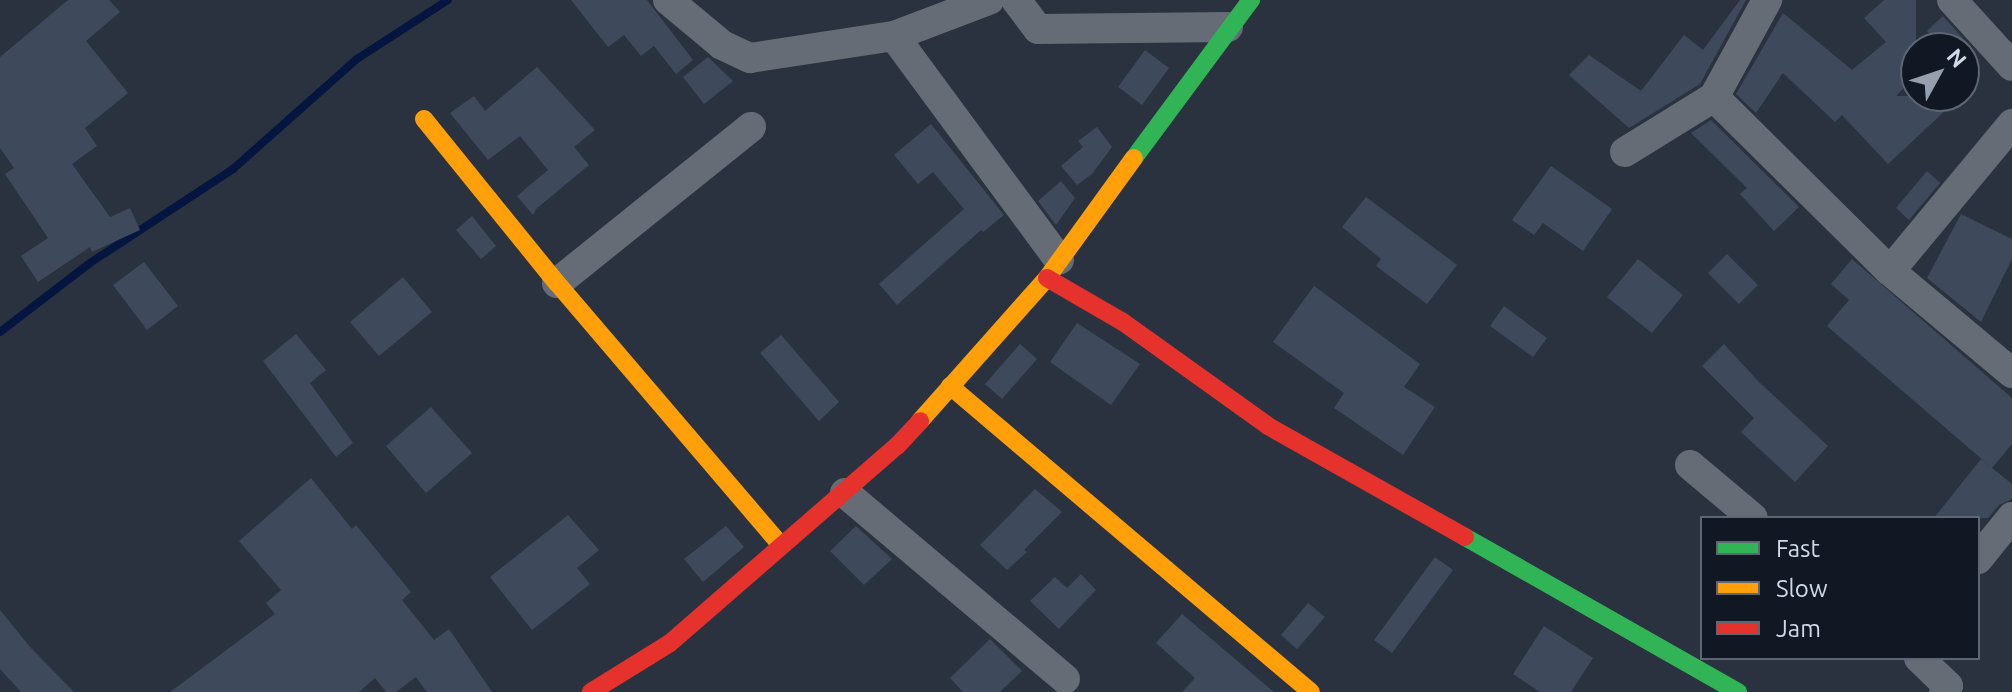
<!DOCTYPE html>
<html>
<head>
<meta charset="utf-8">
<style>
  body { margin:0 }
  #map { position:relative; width:2012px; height:692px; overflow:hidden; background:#2a323f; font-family:Ubuntu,sans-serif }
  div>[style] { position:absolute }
  .stream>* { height:8px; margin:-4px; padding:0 4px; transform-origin:4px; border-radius:4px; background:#041540 }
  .building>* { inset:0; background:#3e495b }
  .street>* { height:30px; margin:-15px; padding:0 15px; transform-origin:15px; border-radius:15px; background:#666c75 }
  .fast>* { height:18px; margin:-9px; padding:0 9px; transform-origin:9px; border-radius:9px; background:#30b455 }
  .slow>* { height:18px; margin:-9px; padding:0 9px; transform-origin:9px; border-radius:9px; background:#ff9f0a }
  .jam>* { height:18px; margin:-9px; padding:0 9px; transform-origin:9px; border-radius:9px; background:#e5322d }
  span { translate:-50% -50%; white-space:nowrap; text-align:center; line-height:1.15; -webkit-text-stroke:8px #111823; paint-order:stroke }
  .legend { position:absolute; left:1700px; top:516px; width:280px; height:144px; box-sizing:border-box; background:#111823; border:2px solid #5d6673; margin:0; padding:10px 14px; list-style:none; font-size:24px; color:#d0daea }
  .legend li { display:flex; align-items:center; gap:16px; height:40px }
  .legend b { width:40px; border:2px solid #5d6673 }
  .north { position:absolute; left:1900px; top:32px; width:80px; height:80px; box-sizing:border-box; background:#111823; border:2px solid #5d6673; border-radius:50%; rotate:50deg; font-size:22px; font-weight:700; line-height:32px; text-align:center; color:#d0daea }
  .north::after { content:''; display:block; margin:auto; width:28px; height:36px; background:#969fae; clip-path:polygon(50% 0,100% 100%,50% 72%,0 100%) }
</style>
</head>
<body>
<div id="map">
  <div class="stream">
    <div style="left:0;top:332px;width:113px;rotate:-37.5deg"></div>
    <div style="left:90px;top:263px;width:171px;rotate:-33.3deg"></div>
    <div style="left:233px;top:169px;width:166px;rotate:-41.6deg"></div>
    <div style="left:357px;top:59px;width:108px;rotate:-33deg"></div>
  </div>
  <div class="building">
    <div style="clip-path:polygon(68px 0,109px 0,120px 12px,86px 41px,128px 93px,85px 128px,97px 146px,72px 164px,110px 217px,130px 208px,140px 230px,92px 252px,90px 247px,38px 282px,21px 256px,48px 238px,5px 174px,14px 168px,0 148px,0 57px)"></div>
    <div style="clip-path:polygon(571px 0,647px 0,693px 60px,676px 74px,654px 46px,641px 56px,624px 35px,608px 47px)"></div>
    <div style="clip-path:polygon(1740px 0,1746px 0,1700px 84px,1629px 128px,1569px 75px,1589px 55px,1641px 91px,1684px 35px,1703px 50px)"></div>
    <div style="clip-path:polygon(1884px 0,1916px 0,1916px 75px,1896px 96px,1961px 96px,1888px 164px,1842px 115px,1835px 122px,1783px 73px,1756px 113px,1736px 94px,1783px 13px,1852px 70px,1886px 42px,1864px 18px)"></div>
    <div style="clip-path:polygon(1943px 16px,1975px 52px,1969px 56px,1952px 39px,1943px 48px,1927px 31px)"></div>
    <div style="clip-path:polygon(1145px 50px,1169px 68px,1142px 105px,1118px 87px)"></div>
    <div style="clip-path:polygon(708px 57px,733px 81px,704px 104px,683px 77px)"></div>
    <div style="clip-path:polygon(537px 67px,595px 130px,574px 147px,589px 165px,536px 209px,533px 215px,517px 196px,548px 170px,520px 136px,488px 160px,450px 113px,474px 96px,485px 111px)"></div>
    <div style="clip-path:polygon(1711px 120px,1799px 207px,1774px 231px,1740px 194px,1747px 188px,1691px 133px)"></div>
    <div style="clip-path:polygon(931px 124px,1004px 215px,983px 232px,981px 230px,897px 305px,879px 284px,964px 209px,933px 172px,918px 184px,894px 155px)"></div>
    <div style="clip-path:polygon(1097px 127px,1112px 147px,1092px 174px,1077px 185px,1061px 166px,1083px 147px,1078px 141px)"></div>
    <div style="clip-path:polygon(1551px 166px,1612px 209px,1583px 251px,1543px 223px,1534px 235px,1512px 220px)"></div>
    <div style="clip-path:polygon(1927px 171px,1940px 183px,1909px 220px,1896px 208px)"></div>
    <div style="clip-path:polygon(1061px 181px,1075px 198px,1056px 225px,1038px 201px)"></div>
    <div style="clip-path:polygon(1366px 197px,1457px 265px,1427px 304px,1376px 266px,1381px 259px,1342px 227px)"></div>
    <div style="clip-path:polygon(1961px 214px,2012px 239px,2012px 259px,1981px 322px,1927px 278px)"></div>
    <div style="clip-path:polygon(472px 216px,496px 246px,481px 259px,456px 230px)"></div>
    <div style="clip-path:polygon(1727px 254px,1758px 285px,1739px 304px,1708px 273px)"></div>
    <div style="clip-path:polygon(1638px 259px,1683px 295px,1652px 333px,1607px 297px)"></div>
    <div style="clip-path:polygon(1852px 259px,2012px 398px,2012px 444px,1992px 468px,2012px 484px,2012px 499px,1999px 505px,1988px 518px,1934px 518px,1981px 459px,1991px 467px,1827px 326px,1849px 300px,1831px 284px)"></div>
    <div style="clip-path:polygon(144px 262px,178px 306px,147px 330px,113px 285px)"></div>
    <div style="clip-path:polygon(403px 277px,432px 312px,379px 356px,350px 322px)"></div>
    <div style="clip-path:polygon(1314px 286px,1420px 364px,1404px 387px,1435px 407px,1403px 455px,1334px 408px,1344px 393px,1273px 342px)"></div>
    <div style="clip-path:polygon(1504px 306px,1547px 338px,1533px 357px,1490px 326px)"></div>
    <div style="clip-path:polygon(1077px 323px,1140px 364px,1111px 405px,1050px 362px)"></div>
    <div style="clip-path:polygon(296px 334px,326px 370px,310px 383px,353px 443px,336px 457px,263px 361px)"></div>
    <div style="clip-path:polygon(781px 335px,839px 402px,819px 421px,760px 353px)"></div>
    <div style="clip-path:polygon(1020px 344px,1037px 359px,1002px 399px,985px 384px)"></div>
    <div style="clip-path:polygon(1724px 344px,1759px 382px,1828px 446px,1795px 482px,1741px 432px,1754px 418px,1702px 366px)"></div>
    <div style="clip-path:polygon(431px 407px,472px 453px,426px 493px,386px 446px)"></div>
    <div style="clip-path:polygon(311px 478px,352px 529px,356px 525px,411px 592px,402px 600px,434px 640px,449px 629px,492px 692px,427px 692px,416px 677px,396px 692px,386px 692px,375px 678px,359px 692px,170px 692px,275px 614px,266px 603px,281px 590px,239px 541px)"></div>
    <div style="clip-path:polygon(1035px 489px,1062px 512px,1024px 550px,1027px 552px,1007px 570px,980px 545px)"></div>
    <div style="clip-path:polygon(568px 515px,599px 550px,577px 568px,590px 584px,532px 630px,490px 577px)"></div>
    <div style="clip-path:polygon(726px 526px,744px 547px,703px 582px,684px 559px)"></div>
    <div style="clip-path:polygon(856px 526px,892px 559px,864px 585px,830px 551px)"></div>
    <div style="clip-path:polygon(1435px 557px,1453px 570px,1392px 653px,1374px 640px)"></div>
    <div style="clip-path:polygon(1081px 574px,1096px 590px,1059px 629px,1030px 601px,1055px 577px,1067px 588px)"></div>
    <div style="clip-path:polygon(1308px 603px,1325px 617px,1297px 649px,1281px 635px)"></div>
    <div style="clip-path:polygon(0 610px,31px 648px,74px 692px,21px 692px,0 669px)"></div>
    <div style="clip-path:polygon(1182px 614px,1274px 692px,1182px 692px,1195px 678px,1156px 643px)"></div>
    <div style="clip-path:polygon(1544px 626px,1593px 658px,1571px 692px,1540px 692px,1513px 674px)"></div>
    <div style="clip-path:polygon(990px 639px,1022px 671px,1000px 692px,963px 692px,950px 678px)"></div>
  </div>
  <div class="street">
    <div style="left:668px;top:0;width:70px;rotate:39.8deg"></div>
    <div style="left:722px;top:45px;width:31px;rotate:25deg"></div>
    <div style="left:750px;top:58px;width:146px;rotate:-8.7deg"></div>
    <div style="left:894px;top:36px;width:102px;rotate:-20.8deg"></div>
    <div style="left:1016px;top:0;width:36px;rotate:53deg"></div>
    <div style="left:1038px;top:29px;width:190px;rotate:-0.6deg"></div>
    <div style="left:1952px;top:0;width:89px;rotate:47.7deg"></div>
    <div style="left:894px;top:36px;width:278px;rotate:53.6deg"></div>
    <div style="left:1714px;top:97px;width:247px;rotate:44.7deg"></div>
    <div style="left:1890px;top:271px;width:159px;rotate:39.9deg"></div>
    <div style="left:1625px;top:152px;width:105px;rotate:-31.7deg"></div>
    <div style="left:1714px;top:97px;width:111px;rotate:-61.3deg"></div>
    <div style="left:1890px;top:271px;width:191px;rotate:-50.3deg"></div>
    <div style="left:557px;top:283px;width:249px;rotate:-38.8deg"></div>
    <div style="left:1690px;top:465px;width:82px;rotate:40.1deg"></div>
    <div style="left:845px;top:493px;width:288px;rotate:40.2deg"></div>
    <div style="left:1978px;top:559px;width:54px;rotate:-51deg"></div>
    <div style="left:1919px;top:658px;width:40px;rotate:44deg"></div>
    <div style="left:1948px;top:686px;width:7px;rotate:124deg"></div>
  </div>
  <div class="fast">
    <div style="left:1134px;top:158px;width:197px;rotate:-53.5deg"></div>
    <div style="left:1465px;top:537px;width:314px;rotate:29.6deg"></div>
  </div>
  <div class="slow">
    <div style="left:424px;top:119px;width:211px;rotate:51deg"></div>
    <div style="left:557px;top:283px;width:345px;rotate:49.5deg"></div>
    <div style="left:950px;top:386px;width:473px;rotate:40.3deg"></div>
    <div style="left:920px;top:421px;width:191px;rotate:-48.4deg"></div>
    <div style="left:1047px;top:278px;width:148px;rotate:-54.1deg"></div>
  </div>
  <div class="jam">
    <div style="left:1047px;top:278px;width:88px;rotate:30.1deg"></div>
    <div style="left:1123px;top:322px;width:178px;rotate:35.6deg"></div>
    <div style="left:1268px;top:426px;width:226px;rotate:29.4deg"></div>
    <div style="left:591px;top:692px;width:93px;rotate:-31.8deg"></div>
    <div style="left:670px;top:643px;width:301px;rotate:-41deg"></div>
    <div style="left:897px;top:446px;width:34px;rotate:-47deg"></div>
  </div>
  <ul class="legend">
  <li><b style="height:10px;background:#30b455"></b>Fast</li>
  <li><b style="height:10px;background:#ff9f0a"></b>Slow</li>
  <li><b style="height:10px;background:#e5322d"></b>Jam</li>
  </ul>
  <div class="north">N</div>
</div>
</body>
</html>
